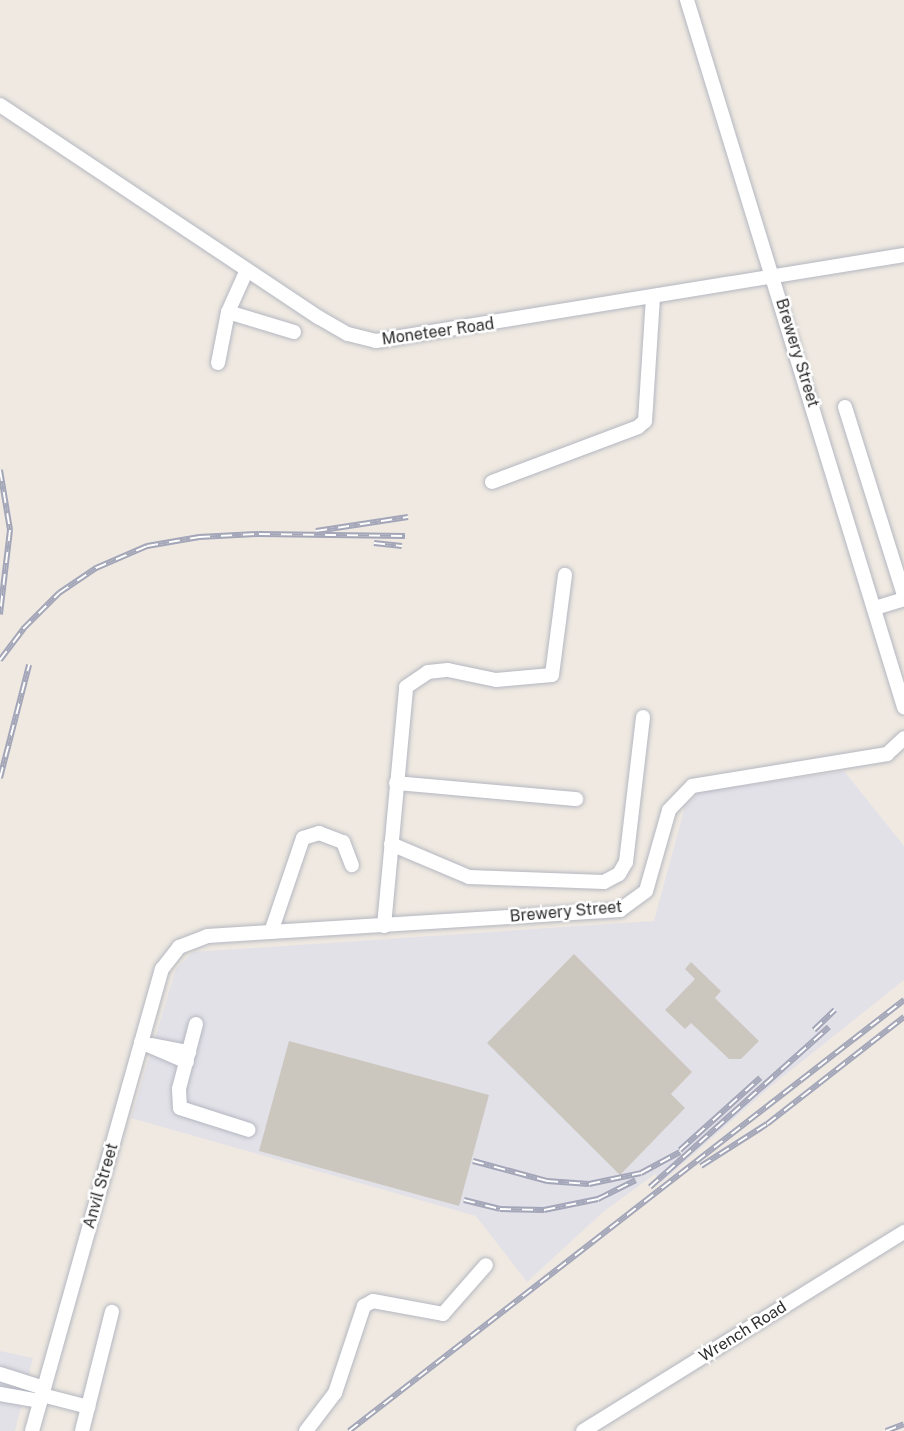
<!DOCTYPE html>
<html>
<head>
<meta charset="utf-8">
<style>
  body { margin:0 }
  #map { position:relative; width:904px; height:1431px; overflow:hidden; background:#efe9e1; font-family:"Public Sans",sans-serif }
  div>[style] { position:absolute }
  .industrial>* { inset:0; background:#e3e1e8 }
  .building>* { inset:0; background:#cbc7bf }
  .roads { filter:drop-shadow(0 0 2px #b4b7c1) drop-shadow(0 0 2px #b4b7c1) }
  .minor>* { height:14px; margin:-7px; padding:0 7px; transform-origin:7px; border-radius:7px; background:#fff }
  .rail>* { height:6px; margin-top:-3px; transform-origin:0; background:repeating-linear-gradient(90deg,#fff 0 11px,#a3a6b8 0 22px); box-sizing:border-box; border-block:2px solid #a3a6b8 }
  span { translate:-50% -50%; white-space:nowrap; text-align:center; line-height:1.15; -webkit-text-stroke:5px #fff; paint-order:stroke }
  .street-label { font-size:16px; color:#2e2e2e }
</style>
</head>
<body>
<div id="map">
  <div class="industrial">
    <div style="clip-path:polygon(844px 771px,904px 846px,904px 980px,770px 1087px,662px 1182px,655px 1174px,603px 1212px,527px 1282px,476px 1216px,131px 1118px,176px 969px,193px 952px,654px 921px,685px 806px,700px 792px)"></div>
    <div style="clip-path:polygon(0 1351px,33px 1358px,15px 1431px,0 1431px)"></div>
  </div>
  <div class="building">
    <div style="clip-path:polygon(574px 954px,692px 1072px,671px 1094px,685px 1108px,620px 1175px,487px 1043px)"></div>
    <div style="clip-path:polygon(691px 962px,721px 991px,715px 998px,759px 1041px,741px 1059px,729px 1059px,691px 1023px,685px 1029px,665px 1010px,695px 979px,685px 969px)"></div>
    <div style="clip-path:polygon(289px 1041px,489px 1095px,459px 1206px,259px 1151px)"></div>
  </div>
  <div class="roads">
    <div class="minor">
      <div style="left:687px;top:0;width:740px;rotate:72.94deg"></div>
      <div style="left:0;top:105px;width:382px;rotate:33.7deg"></div>
      <div style="left:318px;top:317px;width:34px;rotate:30deg"></div>
      <div style="left:348px;top:334px;width:29px;rotate:14deg"></div>
      <div style="left:376px;top:341px;width:535px;rotate:-9.25deg"></div>
      <div style="left:228px;top:312px;width:69px;rotate:16.9deg"></div>
      <div style="left:218px;top:363px;width:52px;rotate:-78.9deg"></div>
      <div style="left:228px;top:312px;width:44px;rotate:-65.8deg"></div>
      <div style="left:845px;top:407px;width:197px;rotate:72.6deg"></div>
      <div style="left:492px;top:482px;width:156px;rotate:-20.6deg"></div>
      <div style="left:638px;top:427px;width:9px;rotate:-41deg"></div>
      <div style="left:645px;top:421px;width:123px;rotate:-86.3deg"></div>
      <div style="left:875px;top:608px;width:30px;rotate:-17deg"></div>
      <div style="left:396px;top:783px;width:181px;rotate:5.1deg"></div>
      <div style="left:391px;top:844px;width:85px;rotate:22.9deg"></div>
      <div style="left:469px;top:877px;width:135px;rotate:2.1deg"></div>
      <div style="left:604px;top:882px;width:17px;rotate:-28deg"></div>
      <div style="left:619px;top:874px;width:14px;rotate:-60deg"></div>
      <div style="left:626px;top:862px;width:146px;rotate:-83.3deg"></div>
      <div style="left:384px;top:926px;width:240px;rotate:-84.7deg"></div>
      <div style="left:406px;top:687px;width:27px;rotate:-34deg"></div>
      <div style="left:428px;top:672px;width:20px;rotate:-6deg"></div>
      <div style="left:448px;top:670px;width:49px;rotate:11.8deg"></div>
      <div style="left:496px;top:680px;width:56px;rotate:-5.1deg"></div>
      <div style="left:552px;top:675px;width:101px;rotate:-82.6deg"></div>
      <div style="left:271px;top:932px;width:99px;rotate:-71.2deg"></div>
      <div style="left:303px;top:838px;width:17px;rotate:-17deg"></div>
      <div style="left:319px;top:833px;width:26px;rotate:21deg"></div>
      <div style="left:343px;top:842px;width:25px;rotate:69deg"></div>
      <div style="left:196px;top:1024px;width:67px;rotate:104.7deg"></div>
      <div style="left:179px;top:1089px;width:19px;rotate:87deg"></div>
      <div style="left:180px;top:1108px;width:72px;rotate:17.7deg"></div>
      <div style="left:141px;top:1042px;width:50px;rotate:23.5deg"></div>
      <div style="left:152px;top:1045px;width:38px;rotate:11deg"></div>
      <div style="left:0;top:1374px;width:46px;rotate:17.7deg"></div>
      <div style="left:0;top:1394px;width:41px;rotate:9.9deg"></div>
      <div style="left:42px;top:1395px;width:48px;rotate:14.6deg"></div>
      <div style="left:32px;top:1431px;width:480px;rotate:-74.3deg"></div>
      <div style="left:162px;top:969px;width:28px;rotate:-52deg"></div>
      <div style="left:179px;top:947px;width:30px;rotate:-21deg"></div>
      <div style="left:207px;top:936px;width:414px;rotate:-3.6deg"></div>
      <div style="left:620px;top:910px;width:32px;rotate:-36deg"></div>
      <div style="left:646px;top:891px;width:84px;rotate:-74.1deg"></div>
      <div style="left:669px;top:810px;width:33px;rotate:-46deg"></div>
      <div style="left:692px;top:786px;width:198px;rotate:-9.3deg"></div>
      <div style="left:887px;top:754px;width:23px;rotate:-43deg"></div>
      <div style="left:82px;top:1431px;width:123px;rotate:-75.9deg"></div>
      <div style="left:306px;top:1431px;width:48px;rotate:-52.7deg"></div>
      <div style="left:335px;top:1393px;width:92px;rotate:-71.6deg"></div>
      <div style="left:364px;top:1306px;width:10px;rotate:-29deg"></div>
      <div style="left:373px;top:1301px;width:71px;rotate:10.5deg"></div>
      <div style="left:443px;top:1314px;width:65px;rotate:-48.7deg"></div>
      <div style="left:583px;top:1431px;width:378px;rotate:-31.8deg"></div>
    </div>
  </div>
  <div class="rail">
    <div style="left:0;top:470px;width:61px;rotate:80.5deg"></div>
    <div style="left:10px;top:530px;width:85px;rotate:96.8deg"></div>
    <div style="left:316px;top:531px;width:93px;rotate:-8.7deg"></div>
    <div style="left:374px;top:543px;width:28px;rotate:6deg"></div>
    <div style="left:0;top:660px;width:39px;rotate:-53deg"></div>
    <div style="left:23px;top:629px;width:51px;rotate:-45deg"></div>
    <div style="left:59px;top:593px;width:45px;rotate:-34deg"></div>
    <div style="left:96px;top:568px;width:56px;rotate:-23.3deg"></div>
    <div style="left:147px;top:546px;width:53px;rotate:-9.8deg"></div>
    <div style="left:199px;top:537px;width:60px;rotate:-2.9deg"></div>
    <div style="left:259px;top:534px;width:146px;rotate:0.8deg"></div>
    <div style="left:0;top:778px;width:117px;rotate:-75.6deg"></div>
    <div style="left:814px;top:1030px;width:29px;rotate:-44deg"></div>
    <div style="left:680px;top:1150px;width:108px;rotate:-42deg"></div>
    <div style="left:473px;top:1161px;width:77px;rotate:15.1deg"></div>
    <div style="left:547px;top:1181px;width:42px;rotate:4.1deg"></div>
    <div style="left:589px;top:1184px;width:53px;rotate:-11.9deg"></div>
    <div style="left:641px;top:1173px;width:44px;rotate:-28.3deg"></div>
    <div style="left:701px;top:1166px;width:78px;rotate:-32.5deg"></div>
    <div style="left:767px;top:1124px;width:174px;rotate:-38deg"></div>
    <div style="left:650px;top:1187px;width:240px;rotate:-41.8deg"></div>
    <div style="left:464px;top:1200px;width:37px;rotate:14deg"></div>
    <div style="left:500px;top:1209px;width:44px;rotate:1.3deg"></div>
    <div style="left:544px;top:1210px;width:55px;rotate:-11.5deg"></div>
    <div style="left:598px;top:1199px;width:42px;rotate:-26.6deg"></div>
    <div style="left:349px;top:1431px;width:703px;rotate:-37.83deg"></div>
    <div style="left:886px;top:1431px;width:19px;rotate:-21deg"></div>
  </div>
  <div class="street-label">
    <span style="left:438px;top:332px;rotate:-8deg">Moneteer Road</span>
    <span style="left:797px;top:353px;rotate:73deg">Brewery Street</span>
    <span style="left:566px;top:912px;rotate:-5deg">Brewery Street</span>
    <span style="left:101px;top:1186px;rotate:-74deg">Anvil Street</span>
    <span style="left:743px;top:1332px;rotate:-32deg">Wrench Road</span>
  </div>
</div>
</body>
</html>
